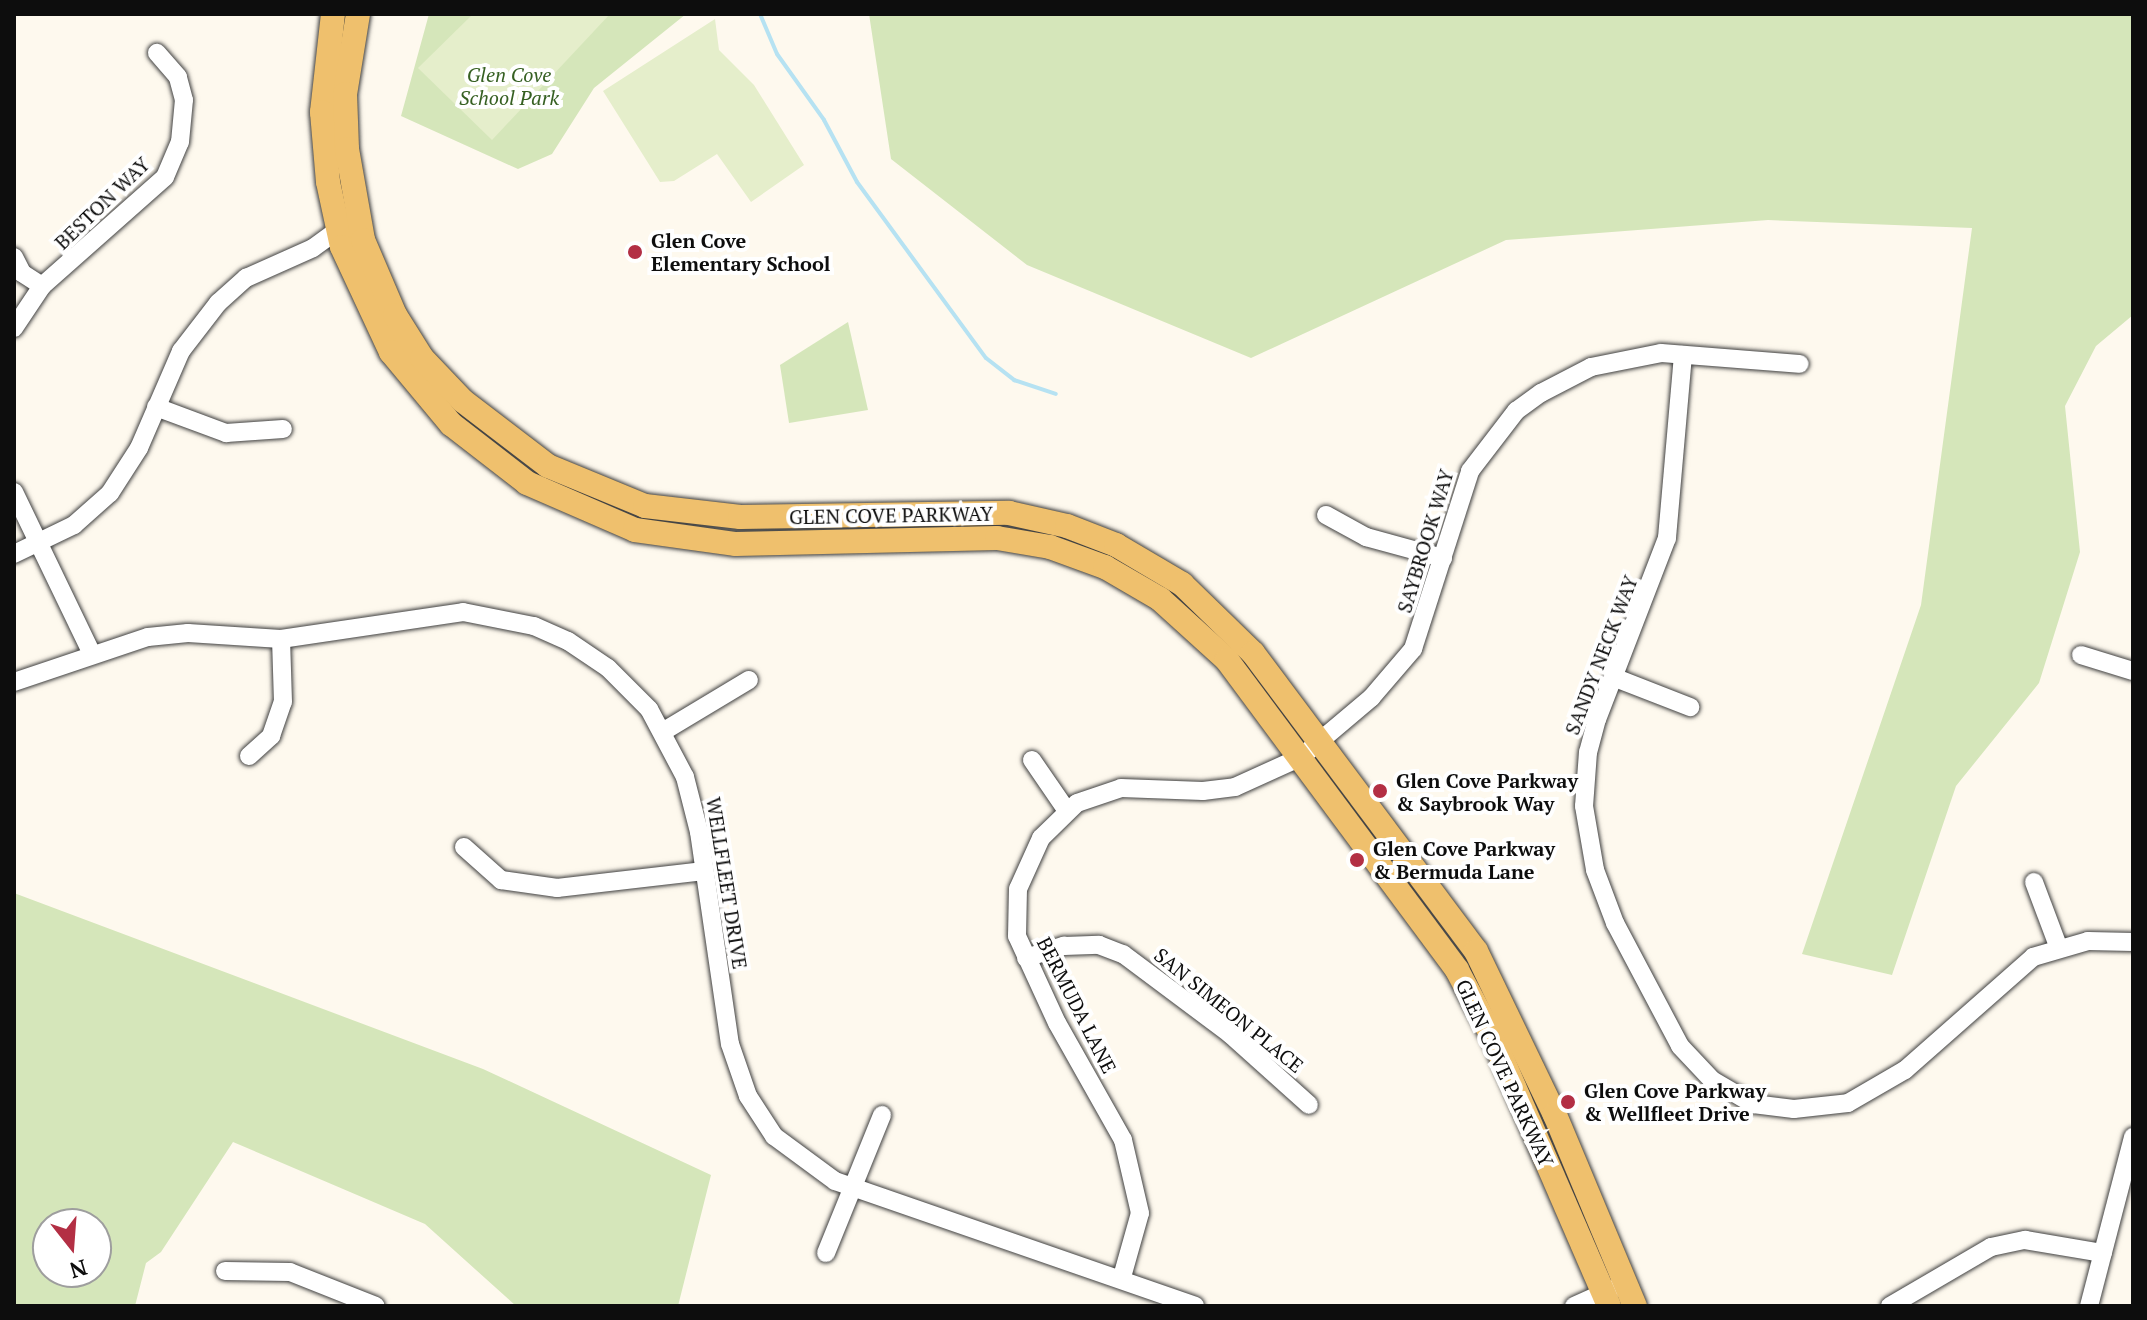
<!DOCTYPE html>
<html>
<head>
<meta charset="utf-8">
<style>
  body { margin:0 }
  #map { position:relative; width:2147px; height:1320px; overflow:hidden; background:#fef9ee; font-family:"PT Serif",serif }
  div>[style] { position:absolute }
  .green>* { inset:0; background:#d5e6ba }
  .pitch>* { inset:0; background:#e5eecb }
  .stream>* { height:4px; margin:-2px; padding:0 2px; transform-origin:2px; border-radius:2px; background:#b6e2f2 }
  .roads { filter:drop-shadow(0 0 2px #404040) drop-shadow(0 0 2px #404040) }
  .minor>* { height:18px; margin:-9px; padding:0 9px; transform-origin:9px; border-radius:9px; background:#fff }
  .major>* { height:24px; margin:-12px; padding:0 12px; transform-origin:12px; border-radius:12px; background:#efc06d }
  .dots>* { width:22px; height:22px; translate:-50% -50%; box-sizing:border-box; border:4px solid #fff; border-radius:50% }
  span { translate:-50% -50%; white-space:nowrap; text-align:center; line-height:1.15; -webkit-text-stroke:8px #fff; paint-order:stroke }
  .park-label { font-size:20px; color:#366022; font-style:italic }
  .street-label { font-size:20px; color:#0d0d0d }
  .poi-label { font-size:20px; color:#0d0d0d; font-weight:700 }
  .left { translate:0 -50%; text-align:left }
  .frame { position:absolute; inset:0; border:16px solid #0d0d0d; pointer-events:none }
  .north { position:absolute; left:32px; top:1208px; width:80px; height:80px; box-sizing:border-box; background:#fff; border:2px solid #9e9e9e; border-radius:50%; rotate:163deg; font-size:22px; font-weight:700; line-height:32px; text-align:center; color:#0d0d0d }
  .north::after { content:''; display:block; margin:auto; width:28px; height:36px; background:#b32f44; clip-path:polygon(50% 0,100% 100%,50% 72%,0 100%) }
</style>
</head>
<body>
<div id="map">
  <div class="green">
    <div style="clip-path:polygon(429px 14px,686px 14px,594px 88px,552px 154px,518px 169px,401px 116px)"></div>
    <div style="clip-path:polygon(869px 14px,2133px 14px,2133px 315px,2096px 346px,2065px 406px,2080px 552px,2039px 683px,1956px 786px,1892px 975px,1802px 954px,1921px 605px,1972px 228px,1768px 220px,1506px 240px,1251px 358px,1027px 265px,891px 159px)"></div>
    <div style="clip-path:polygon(848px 322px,868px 410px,789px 423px,780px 365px)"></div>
    <div style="clip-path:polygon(evenodd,14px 893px,483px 1069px,711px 1175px,678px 1306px,516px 1306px,425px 1224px,233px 1142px,161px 1252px,146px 1263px,135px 1306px,14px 1306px,14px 893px,48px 1224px,96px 1224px,96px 1272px,48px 1272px,48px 1224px)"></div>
  </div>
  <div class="pitch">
    <div style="clip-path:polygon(473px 14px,610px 14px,492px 140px,418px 68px)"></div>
    <div style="clip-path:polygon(715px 19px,719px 50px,754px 85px,804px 165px,751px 202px,717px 154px,674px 181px,660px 182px,603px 91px)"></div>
  </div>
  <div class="stream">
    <div style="left:760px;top:14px;width:43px;rotate:67deg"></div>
    <div style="left:777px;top:54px;width:81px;rotate:54.5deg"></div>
    <div style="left:824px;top:120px;width:70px;rotate:62deg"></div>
    <div style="left:857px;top:182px;width:218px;rotate:53.8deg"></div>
    <div style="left:986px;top:358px;width:36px;rotate:38deg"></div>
    <div style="left:1014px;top:380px;width:44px;rotate:18.4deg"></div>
  </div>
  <div class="roads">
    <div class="minor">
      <div style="left:14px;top:257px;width:18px;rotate:63deg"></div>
      <div style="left:22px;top:273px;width:24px;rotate:33deg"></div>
      <div style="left:14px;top:328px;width:50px;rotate:-56.3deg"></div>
      <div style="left:42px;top:286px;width:164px;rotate:-41.5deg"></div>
      <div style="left:165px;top:177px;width:38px;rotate:-67deg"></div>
      <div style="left:180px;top:142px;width:42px;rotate:-84.6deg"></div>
      <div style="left:184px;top:100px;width:24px;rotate:-105deg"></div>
      <div style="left:178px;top:77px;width:32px;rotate:-131deg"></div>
      <div style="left:1683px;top:355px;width:184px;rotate:95deg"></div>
      <div style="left:1667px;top:538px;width:194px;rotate:111.1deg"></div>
      <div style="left:1597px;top:719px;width:34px;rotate:105deg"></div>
      <div style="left:1588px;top:752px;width:54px;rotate:94.2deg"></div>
      <div style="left:1584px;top:806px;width:65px;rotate:80.2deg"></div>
      <div style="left:1595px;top:870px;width:57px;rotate:69.3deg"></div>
      <div style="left:1615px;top:923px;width:139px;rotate:62.1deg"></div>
      <div style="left:1680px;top:1046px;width:47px;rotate:46.7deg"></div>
      <div style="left:1712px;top:1080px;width:48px;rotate:30.3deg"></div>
      <div style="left:1753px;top:1104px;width:41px;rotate:7deg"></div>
      <div style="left:1794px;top:1109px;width:54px;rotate:-6.3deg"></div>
      <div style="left:1848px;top:1103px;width:66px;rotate:-30.1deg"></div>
      <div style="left:1905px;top:1070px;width:171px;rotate:-41.4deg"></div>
      <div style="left:2033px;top:957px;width:57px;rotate:-16.2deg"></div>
      <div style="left:2088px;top:941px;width:45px;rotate:1.3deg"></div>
      <div style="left:156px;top:407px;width:75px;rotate:20.4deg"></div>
      <div style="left:226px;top:433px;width:57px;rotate:-4deg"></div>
      <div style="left:14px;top:492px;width:178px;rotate:64.3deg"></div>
      <div style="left:1326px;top:515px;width:46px;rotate:28.8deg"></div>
      <div style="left:1366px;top:537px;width:80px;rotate:15.3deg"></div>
      <div style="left:14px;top:554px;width:67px;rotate:-25.8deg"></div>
      <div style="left:74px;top:525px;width:48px;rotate:-41.6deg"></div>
      <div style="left:110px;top:493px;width:54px;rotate:-57.2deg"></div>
      <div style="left:139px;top:448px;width:106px;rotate:-66.6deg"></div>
      <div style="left:181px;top:351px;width:61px;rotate:-52.4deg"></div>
      <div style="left:218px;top:303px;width:38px;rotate:-42deg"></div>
      <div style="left:246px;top:278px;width:73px;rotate:-24.1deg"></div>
      <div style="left:313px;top:248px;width:31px;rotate:-36deg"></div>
      <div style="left:2081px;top:655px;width:54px;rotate:17.1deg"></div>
      <div style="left:1613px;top:677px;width:83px;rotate:21.3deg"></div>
      <div style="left:14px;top:682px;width:141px;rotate:-18.6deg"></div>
      <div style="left:148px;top:637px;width:40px;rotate:-5.7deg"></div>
      <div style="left:188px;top:633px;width:93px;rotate:3.7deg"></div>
      <div style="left:281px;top:639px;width:184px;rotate:-8.4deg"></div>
      <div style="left:463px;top:612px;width:72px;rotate:11.2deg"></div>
      <div style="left:534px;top:626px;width:37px;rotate:24deg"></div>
      <div style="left:568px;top:641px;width:48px;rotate:34deg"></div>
      <div style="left:608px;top:668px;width:58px;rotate:45deg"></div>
      <div style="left:649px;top:709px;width:77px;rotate:62.1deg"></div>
      <div style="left:685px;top:777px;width:57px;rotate:75.7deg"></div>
      <div style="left:699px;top:832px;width:214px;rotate:81.7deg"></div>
      <div style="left:730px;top:1044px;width:55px;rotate:70.9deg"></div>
      <div style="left:748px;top:1096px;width:48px;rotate:57deg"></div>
      <div style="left:774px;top:1136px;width:76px;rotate:36.4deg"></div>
      <div style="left:835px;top:1181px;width:381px;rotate:19.1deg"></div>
      <div style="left:664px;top:731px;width:99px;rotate:-31deg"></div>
      <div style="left:249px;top:756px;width:30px;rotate:-42deg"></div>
      <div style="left:271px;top:736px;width:36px;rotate:-71deg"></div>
      <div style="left:283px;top:702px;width:63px;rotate:-91.8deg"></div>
      <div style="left:1032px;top:760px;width:62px;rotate:55.5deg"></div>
      <div style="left:464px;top:847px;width:50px;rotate:41.7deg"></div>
      <div style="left:501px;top:880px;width:57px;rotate:8.1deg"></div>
      <div style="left:557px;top:888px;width:148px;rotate:-6.6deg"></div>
      <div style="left:2034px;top:882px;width:68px;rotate:69.4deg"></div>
      <div style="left:1026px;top:958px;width:40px;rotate:-18deg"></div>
      <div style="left:1064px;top:946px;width:35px;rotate:-2deg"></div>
      <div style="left:1099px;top:945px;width:26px;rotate:21deg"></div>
      <div style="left:1123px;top:954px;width:134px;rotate:36.8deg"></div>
      <div style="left:1230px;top:1034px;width:106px;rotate:41.9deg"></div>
      <div style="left:826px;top:1253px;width:149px;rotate:-67.9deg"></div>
      <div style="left:225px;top:1271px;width:65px;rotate:0.9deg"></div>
      <div style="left:290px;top:1272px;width:92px;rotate:21.6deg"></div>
      <div style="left:1122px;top:1277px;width:66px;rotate:-74.3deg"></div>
      <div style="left:1140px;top:1213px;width:75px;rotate:-103.1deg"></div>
      <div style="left:1123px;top:1140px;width:134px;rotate:-119.4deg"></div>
      <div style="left:1057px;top:1023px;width:96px;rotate:-114.7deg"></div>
      <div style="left:1017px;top:936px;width:47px;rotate:-88.8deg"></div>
      <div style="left:1018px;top:889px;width:56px;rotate:-65.7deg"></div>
      <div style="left:1041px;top:838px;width:50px;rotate:-44.2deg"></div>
      <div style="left:1077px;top:803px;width:46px;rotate:-18.8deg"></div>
      <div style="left:1121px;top:788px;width:82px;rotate:2.1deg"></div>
      <div style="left:1203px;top:791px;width:32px;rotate:-7deg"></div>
      <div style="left:1235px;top:787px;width:72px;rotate:-24.4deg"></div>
      <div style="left:1301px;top:757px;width:92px;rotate:-40.1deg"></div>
      <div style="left:1371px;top:698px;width:65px;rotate:-49.4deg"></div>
      <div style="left:1413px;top:649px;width:187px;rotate:-72.2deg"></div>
      <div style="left:1470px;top:471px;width:76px;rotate:-52.5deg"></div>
      <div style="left:1516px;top:411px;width:31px;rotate:-36deg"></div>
      <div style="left:1541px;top:393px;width:56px;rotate:-27.5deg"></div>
      <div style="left:1591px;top:367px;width:71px;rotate:-11.3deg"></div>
      <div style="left:1661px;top:353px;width:139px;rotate:4.5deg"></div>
      <div style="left:1574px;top:1306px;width:42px;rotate:-24.1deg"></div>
      <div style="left:1890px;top:1306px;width:117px;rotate:-30.3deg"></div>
      <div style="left:1991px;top:1247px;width:35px;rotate:-12deg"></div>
      <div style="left:2025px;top:1240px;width:79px;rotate:9.5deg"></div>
      <div style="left:2089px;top:1306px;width:175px;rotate:-75.4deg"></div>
    </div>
    <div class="major">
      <div style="left:333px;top:14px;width:99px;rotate:96.4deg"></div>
      <div style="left:322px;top:112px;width:70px;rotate:85.1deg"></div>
      <div style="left:328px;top:182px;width:66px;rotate:77.8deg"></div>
      <div style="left:342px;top:247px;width:116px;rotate:65deg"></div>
      <div style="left:391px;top:352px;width:94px;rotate:50.2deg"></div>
      <div style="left:451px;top:424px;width:96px;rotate:37.8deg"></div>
      <div style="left:527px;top:483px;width:118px;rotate:23.5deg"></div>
      <div style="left:635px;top:530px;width:102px;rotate:7.9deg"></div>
      <div style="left:736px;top:544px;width:261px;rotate:-1.3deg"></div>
      <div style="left:997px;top:538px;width:54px;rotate:9.6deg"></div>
      <div style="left:1050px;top:547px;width:59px;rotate:20deg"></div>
      <div style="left:1105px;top:567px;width:64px;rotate:30.2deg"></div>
      <div style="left:1160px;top:599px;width:91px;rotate:42.3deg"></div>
      <div style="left:1227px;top:660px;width:386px;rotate:53.4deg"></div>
      <div style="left:1457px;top:970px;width:79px;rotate:62.1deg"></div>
      <div style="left:1494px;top:1040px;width:290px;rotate:66.6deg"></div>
      <div style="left:358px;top:14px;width:81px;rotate:99.2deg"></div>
      <div style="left:345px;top:94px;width:55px;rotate:87.9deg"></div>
      <div style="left:347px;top:149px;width:92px;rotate:80deg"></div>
      <div style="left:363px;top:240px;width:82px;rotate:66.9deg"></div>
      <div style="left:395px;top:315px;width:51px;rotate:57.9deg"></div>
      <div style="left:422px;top:358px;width:59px;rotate:46.4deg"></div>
      <div style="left:463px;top:401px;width:107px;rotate:37.4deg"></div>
      <div style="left:548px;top:466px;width:105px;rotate:22.4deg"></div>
      <div style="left:645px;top:506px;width:96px;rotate:6.6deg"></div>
      <div style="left:740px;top:517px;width:269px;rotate:-0.9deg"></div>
      <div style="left:1009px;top:513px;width:59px;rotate:12.6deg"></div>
      <div style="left:1067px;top:526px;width:53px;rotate:21.2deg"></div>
      <div style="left:1116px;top:545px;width:77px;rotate:30.6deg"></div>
      <div style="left:1182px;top:584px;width:99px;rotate:44.2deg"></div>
      <div style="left:1253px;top:653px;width:372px;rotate:53.2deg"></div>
      <div style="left:1476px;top:951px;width:182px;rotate:64.3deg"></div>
      <div style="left:1555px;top:1115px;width:207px;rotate:67.3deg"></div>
    </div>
  </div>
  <div class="dots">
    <div style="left:635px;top:252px;background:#b32f44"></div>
    <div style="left:1380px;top:791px;background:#b32f44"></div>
    <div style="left:1357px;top:860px;background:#b32f44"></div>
    <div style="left:1568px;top:1102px;background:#b32f44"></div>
  </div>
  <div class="park-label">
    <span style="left:509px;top:86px">Glen Cove<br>School Park</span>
  </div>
  <div class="street-label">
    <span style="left:102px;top:203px;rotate:-44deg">BESTON WAY</span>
    <span style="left:891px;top:515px;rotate:-1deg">GLEN COVE PARKWAY</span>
    <span style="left:1425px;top:541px;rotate:-73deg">SAYBROOK WAY</span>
    <span style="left:1601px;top:655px;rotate:-69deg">SANDY NECK WAY</span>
    <span style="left:727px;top:883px;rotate:81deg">WELLFLEET DRIVE</span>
    <span style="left:1077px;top:1005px;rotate:63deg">BERMUDA LANE</span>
    <span style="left:1229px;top:1010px;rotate:39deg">SAN SIMEON PLACE</span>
    <span style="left:1505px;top:1073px;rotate:65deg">GLEN COVE PARKWAY</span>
  </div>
  <div class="poi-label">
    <span class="left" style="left:651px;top:252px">Glen Cove<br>Elementary School</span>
    <span class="left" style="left:1396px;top:792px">Glen Cove Parkway<br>&amp; Saybrook Way</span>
    <span class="left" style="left:1373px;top:860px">Glen Cove Parkway<br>&amp; Bermuda Lane</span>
    <span class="left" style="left:1584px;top:1102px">Glen Cove Parkway<br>&amp; Wellfleet Drive</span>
  </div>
  <div class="frame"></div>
  <div class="north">N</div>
</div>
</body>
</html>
